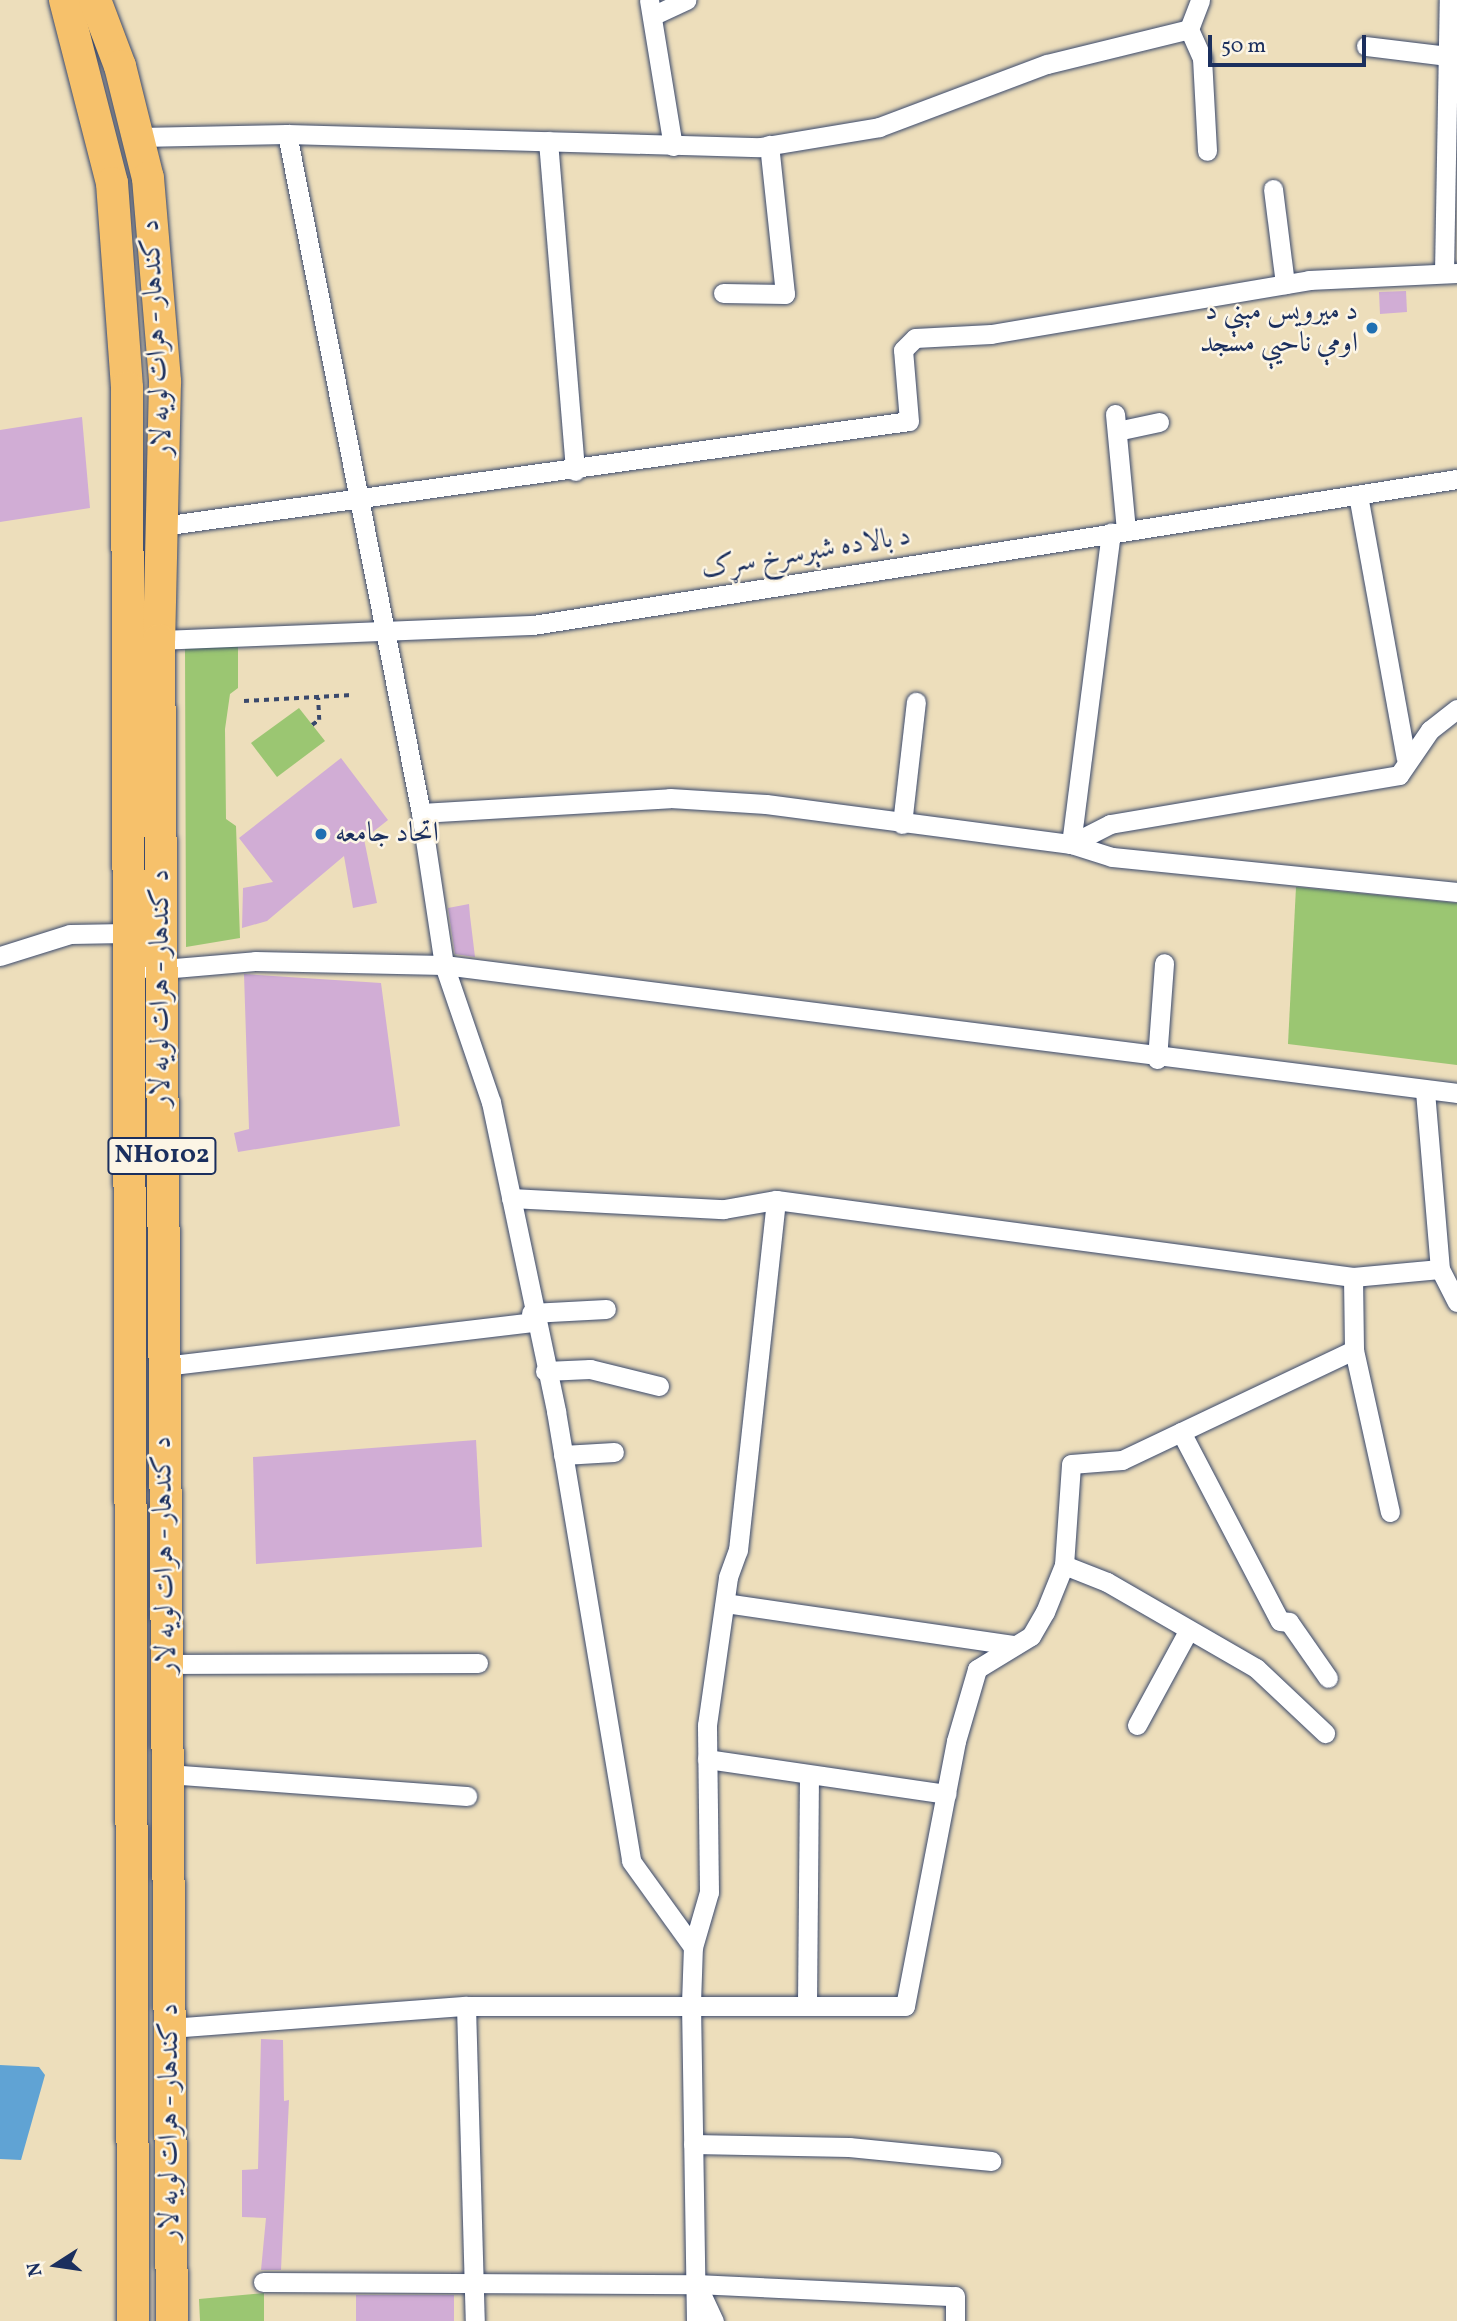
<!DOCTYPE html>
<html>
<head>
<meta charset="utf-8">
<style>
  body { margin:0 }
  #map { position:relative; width:1457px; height:2321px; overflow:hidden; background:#eddebb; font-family:Vollkorn,Amiri,serif }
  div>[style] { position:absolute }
  .green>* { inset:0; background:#9bc672 }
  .water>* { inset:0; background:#60a3d4 }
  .building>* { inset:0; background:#d1add5 }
  .path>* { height:3.5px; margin-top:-1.75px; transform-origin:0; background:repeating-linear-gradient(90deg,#3a496c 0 5px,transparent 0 10px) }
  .roads { filter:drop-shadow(0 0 2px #3a496c) drop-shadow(0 0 2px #3a496c) }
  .minor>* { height:19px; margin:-9.5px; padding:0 9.5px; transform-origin:9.5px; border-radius:9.5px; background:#fff }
  .trunk>* { height:32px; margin:-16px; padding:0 16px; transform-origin:16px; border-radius:16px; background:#f6c16b }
  .dots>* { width:19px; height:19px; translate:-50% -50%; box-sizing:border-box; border:4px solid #fcf5e5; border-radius:50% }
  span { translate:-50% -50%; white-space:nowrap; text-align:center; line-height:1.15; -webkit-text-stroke:5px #fcf5e5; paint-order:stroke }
  .shield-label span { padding:2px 5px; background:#fcf5e5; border:2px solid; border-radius:5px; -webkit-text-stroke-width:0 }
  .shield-label { font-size:26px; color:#1b2f5e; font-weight:700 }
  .poi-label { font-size:28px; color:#1b2f5e }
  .right { translate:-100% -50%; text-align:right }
  .left { translate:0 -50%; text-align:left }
  .street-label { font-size:28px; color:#1b2f5e }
  .north { position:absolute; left:21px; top:2230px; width:70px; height:70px; -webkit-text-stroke:5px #fcf5e5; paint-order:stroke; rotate:258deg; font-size:19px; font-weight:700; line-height:28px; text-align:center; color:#1b2f5e }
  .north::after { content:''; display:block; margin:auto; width:24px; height:32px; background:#1b2f5e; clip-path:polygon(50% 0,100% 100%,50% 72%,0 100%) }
  .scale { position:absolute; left:1208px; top:35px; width:158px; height:32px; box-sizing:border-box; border:4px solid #1b2f5e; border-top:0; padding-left:9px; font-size:21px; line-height:24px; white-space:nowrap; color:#1b2f5e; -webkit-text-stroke:5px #fcf5e5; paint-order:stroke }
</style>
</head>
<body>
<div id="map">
  <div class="green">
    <div style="clip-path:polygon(238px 646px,238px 688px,230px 694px,225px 729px,226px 819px,236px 826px,240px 938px,186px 947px,185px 647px)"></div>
    <div style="clip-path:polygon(299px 708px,325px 741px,277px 777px,251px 743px)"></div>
    <div style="clip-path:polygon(1296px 887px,1457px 903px,1457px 1065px,1288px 1044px)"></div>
    <div style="clip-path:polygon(264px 2293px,264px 2321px,200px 2321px,199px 2299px)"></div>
  </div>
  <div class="water">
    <div style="clip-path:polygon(0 2065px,39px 2067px,45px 2075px,21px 2160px,0 2159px)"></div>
  </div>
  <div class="building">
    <div style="clip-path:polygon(1406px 291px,1407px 312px,1380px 314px,1379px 292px)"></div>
    <div style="clip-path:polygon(82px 417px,90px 508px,0 522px,0 430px)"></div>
    <div style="clip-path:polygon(341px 758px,388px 820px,364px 839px,377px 903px,353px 908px,344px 856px,267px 921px,242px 928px,243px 888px,273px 882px,239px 838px)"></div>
    <div style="clip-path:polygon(469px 904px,470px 916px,475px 957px,455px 954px,448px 908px)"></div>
    <div style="clip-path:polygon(244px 974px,381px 983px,400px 1126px,238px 1152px,234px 1133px,249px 1129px)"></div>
    <div style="clip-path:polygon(476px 1440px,482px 1547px,256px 1564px,253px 1457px)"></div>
    <div style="clip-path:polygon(261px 2039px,283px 2040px,284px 2101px,289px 2100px,281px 2270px,261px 2270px,266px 2218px,242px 2217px,242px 2170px,258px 2169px)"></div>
    <div style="clip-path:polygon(356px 2295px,454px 2295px,454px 2321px,356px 2321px)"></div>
  </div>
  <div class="path">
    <div style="left:244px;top:701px;width:108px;rotate:-3.2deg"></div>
    <div style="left:312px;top:725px;width:9px;rotate:-36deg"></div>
    <div style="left:319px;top:720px;width:22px;rotate:-93deg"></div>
  </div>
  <div class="roads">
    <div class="minor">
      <div style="left:649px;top:0;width:148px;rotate:80.7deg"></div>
      <div style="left:652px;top:16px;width:38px;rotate:-25deg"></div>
      <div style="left:1189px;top:29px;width:32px;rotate:66deg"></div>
      <div style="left:1202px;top:58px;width:93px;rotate:86.9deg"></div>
      <div style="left:1366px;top:46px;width:83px;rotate:7deg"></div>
      <div style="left:287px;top:134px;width:692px;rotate:78.84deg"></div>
      <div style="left:421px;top:813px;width:154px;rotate:81.4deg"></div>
      <div style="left:444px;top:965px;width:145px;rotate:71.1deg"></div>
      <div style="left:491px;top:1102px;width:316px;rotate:78.1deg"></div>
      <div style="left:556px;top:1411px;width:456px;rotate:80.5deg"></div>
      <div style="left:631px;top:1861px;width:106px;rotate:54.2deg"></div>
      <div style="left:139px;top:137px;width:148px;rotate:-1.2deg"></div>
      <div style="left:287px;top:134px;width:473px;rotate:1.6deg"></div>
      <div style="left:760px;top:147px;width:121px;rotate:-9.5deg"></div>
      <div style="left:879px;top:127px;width:179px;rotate:-20.6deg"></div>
      <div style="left:1047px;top:64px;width:146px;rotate:-13.8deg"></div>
      <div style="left:1189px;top:29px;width:31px;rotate:-69deg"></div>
      <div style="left:548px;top:141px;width:331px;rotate:85.3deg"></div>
      <div style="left:1273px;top:189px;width:96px;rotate:82.8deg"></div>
      <div style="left:1444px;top:273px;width:273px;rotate:-89deg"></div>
      <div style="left:723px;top:293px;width:62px;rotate:0.9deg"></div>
      <div style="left:785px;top:294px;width:150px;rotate:-96.1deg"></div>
      <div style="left:1115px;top:414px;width:117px;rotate:84.6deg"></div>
      <div style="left:1117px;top:431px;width:43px;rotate:-12.1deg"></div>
      <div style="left:1358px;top:495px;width:267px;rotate:79.7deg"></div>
      <div style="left:162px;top:526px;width:754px;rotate:-8deg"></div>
      <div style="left:909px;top:421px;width:71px;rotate:-94.8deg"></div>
      <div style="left:903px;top:350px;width:17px;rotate:-45deg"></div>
      <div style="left:915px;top:338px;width:76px;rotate:-3deg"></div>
      <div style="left:991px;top:334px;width:323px;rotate:-9.6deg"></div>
      <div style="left:1309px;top:280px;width:148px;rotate:-2.7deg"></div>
      <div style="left:159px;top:640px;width:374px;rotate:-2.3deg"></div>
      <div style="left:533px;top:625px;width:935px;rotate:-8.98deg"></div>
      <div style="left:421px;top:813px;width:249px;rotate:-3.4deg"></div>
      <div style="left:670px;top:798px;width:96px;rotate:3.6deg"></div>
      <div style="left:766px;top:804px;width:308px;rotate:7.5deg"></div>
      <div style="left:1071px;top:844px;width:43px;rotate:17.6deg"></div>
      <div style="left:1112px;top:857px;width:347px;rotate:5.8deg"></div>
      <div style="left:902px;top:824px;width:123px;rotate:-83.5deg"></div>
      <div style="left:1071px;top:844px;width:44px;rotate:-27.1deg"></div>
      <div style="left:1110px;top:824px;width:293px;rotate:-9.6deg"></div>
      <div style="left:1399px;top:775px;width:55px;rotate:-55.4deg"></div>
      <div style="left:1430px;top:730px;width:34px;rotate:-38deg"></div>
      <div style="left:1071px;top:844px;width:314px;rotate:-82.7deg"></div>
      <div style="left:0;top:956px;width:73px;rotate:-17.4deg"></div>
      <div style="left:70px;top:934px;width:56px;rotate:-1deg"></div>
      <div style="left:151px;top:970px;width:104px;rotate:-4.9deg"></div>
      <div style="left:255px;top:961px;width:189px;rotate:1.2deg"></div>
      <div style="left:444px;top:965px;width:1021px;rotate:7.2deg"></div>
      <div style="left:1157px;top:1059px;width:96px;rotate:-85.8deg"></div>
      <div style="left:1425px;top:1091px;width:179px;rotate:85.2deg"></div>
      <div style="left:1440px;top:1269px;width:37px;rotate:63deg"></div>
      <div style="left:511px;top:1198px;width:213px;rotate:3deg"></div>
      <div style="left:724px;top:1209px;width:53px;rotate:-9.8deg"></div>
      <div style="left:776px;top:1200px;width:582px;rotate:7.6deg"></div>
      <div style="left:1353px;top:1277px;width:87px;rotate:-5.3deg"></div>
      <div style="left:1353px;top:1277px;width:73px;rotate:89.2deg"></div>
      <div style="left:1354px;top:1350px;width:166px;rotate:77.5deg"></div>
      <div style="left:531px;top:1313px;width:75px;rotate:-3.1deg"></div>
      <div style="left:164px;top:1366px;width:371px;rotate:-6.8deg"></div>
      <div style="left:545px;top:1371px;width:45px;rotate:-2.5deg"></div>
      <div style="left:590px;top:1369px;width:71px;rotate:13.8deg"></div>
      <div style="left:1181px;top:1432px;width:213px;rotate:62.4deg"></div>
      <div style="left:1280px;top:1621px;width:9px;rotate:6deg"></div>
      <div style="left:1289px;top:1622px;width:68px;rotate:55.1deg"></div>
      <div style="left:563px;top:1455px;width:51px;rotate:-3.4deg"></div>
      <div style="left:1064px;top:1565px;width:46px;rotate:21.6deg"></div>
      <div style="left:1107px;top:1582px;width:172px;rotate:30deg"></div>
      <div style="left:1256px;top:1668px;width:95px;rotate:43.3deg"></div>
      <div style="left:725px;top:1603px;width:290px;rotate:8.3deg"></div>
      <div style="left:166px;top:1664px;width:312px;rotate:-0.2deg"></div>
      <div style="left:1137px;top:1725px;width:107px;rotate:-61.5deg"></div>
      <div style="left:707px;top:1759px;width:242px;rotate:8.3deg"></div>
      <div style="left:167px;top:1774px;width:301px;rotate:4.2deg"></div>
      <div style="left:807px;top:2005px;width:230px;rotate:-89.5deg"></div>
      <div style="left:466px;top:2006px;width:315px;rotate:88.4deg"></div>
      <div style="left:170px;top:2028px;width:297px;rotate:-4.3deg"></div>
      <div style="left:466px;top:2006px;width:439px"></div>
      <div style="left:905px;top:2006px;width:270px;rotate:-79.1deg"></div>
      <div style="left:956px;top:1741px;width:75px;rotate:-73.7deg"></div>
      <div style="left:977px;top:1669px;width:63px;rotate:-31.4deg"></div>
      <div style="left:1031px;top:1636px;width:28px;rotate:-60deg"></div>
      <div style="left:1045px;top:1612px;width:51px;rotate:-68deg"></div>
      <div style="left:1064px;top:1565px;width:101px;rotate:-86deg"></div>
      <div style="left:1071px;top:1464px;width:51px;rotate:-4.5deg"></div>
      <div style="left:1122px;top:1460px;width:257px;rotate:-25.4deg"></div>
      <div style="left:693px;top:2144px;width:156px;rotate:1.1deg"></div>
      <div style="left:849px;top:2147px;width:143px;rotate:5.6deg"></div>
      <div style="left:263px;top:2282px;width:433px;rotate:0.3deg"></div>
      <div style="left:696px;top:2284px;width:259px;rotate:2.7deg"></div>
      <div style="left:955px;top:2296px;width:25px;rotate:90deg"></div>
      <div style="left:698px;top:2287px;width:38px;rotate:65deg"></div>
      <div style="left:696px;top:2321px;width:318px;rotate:-90.9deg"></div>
      <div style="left:691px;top:2003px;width:56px;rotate:-88deg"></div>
      <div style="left:693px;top:1947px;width:57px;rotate:-73.8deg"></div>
      <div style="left:709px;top:1892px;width:167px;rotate:-90.7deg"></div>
      <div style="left:707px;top:1725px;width:149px;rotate:-81.9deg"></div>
      <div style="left:728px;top:1577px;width:29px;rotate:-70deg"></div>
      <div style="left:738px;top:1550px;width:352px;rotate:-83.8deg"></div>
    </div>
    <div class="trunk">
      <div style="left:65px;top:0;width:189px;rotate:75.6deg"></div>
      <div style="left:112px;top:183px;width:206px;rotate:85.8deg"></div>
      <div style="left:127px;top:388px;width:1933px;rotate:89.82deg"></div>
      <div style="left:95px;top:0;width:71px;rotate:69.3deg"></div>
      <div style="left:120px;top:66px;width:115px;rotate:76deg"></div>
      <div style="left:148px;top:178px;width:205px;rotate:85.2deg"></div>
      <div style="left:165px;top:382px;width:258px;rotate:91.3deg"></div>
      <div style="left:159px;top:640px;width:1681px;rotate:89.56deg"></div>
    </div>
  </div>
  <div class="dots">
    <div style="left:1372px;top:328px;background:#1f6fb2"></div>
    <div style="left:321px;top:834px;background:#1f6fb2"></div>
  </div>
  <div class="shield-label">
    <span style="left:162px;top:1156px">NH0102</span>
  </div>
  <div class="poi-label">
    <span class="right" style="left:1358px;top:328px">د ميرویس مېنې د<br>اومې ناحيې مسجد</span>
    <span class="left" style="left:335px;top:834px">اتحاد جامعه</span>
  </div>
  <div class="street-label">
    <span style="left:157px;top:338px;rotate:-93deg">د کندهار - هرات لويه لار</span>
    <span style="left:806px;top:553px;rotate:-9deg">د بالاده شېرسرخ سړک</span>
    <span style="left:161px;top:988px;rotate:-90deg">د کندهار - هرات لويه لار</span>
    <span style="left:165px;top:1555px;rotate:-91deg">د کندهار - هرات لويه لار</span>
    <span style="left:170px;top:2122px;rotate:-90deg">د کندهار - هرات لويه لار</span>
  </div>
  <div class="north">N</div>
  <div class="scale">50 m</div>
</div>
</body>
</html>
